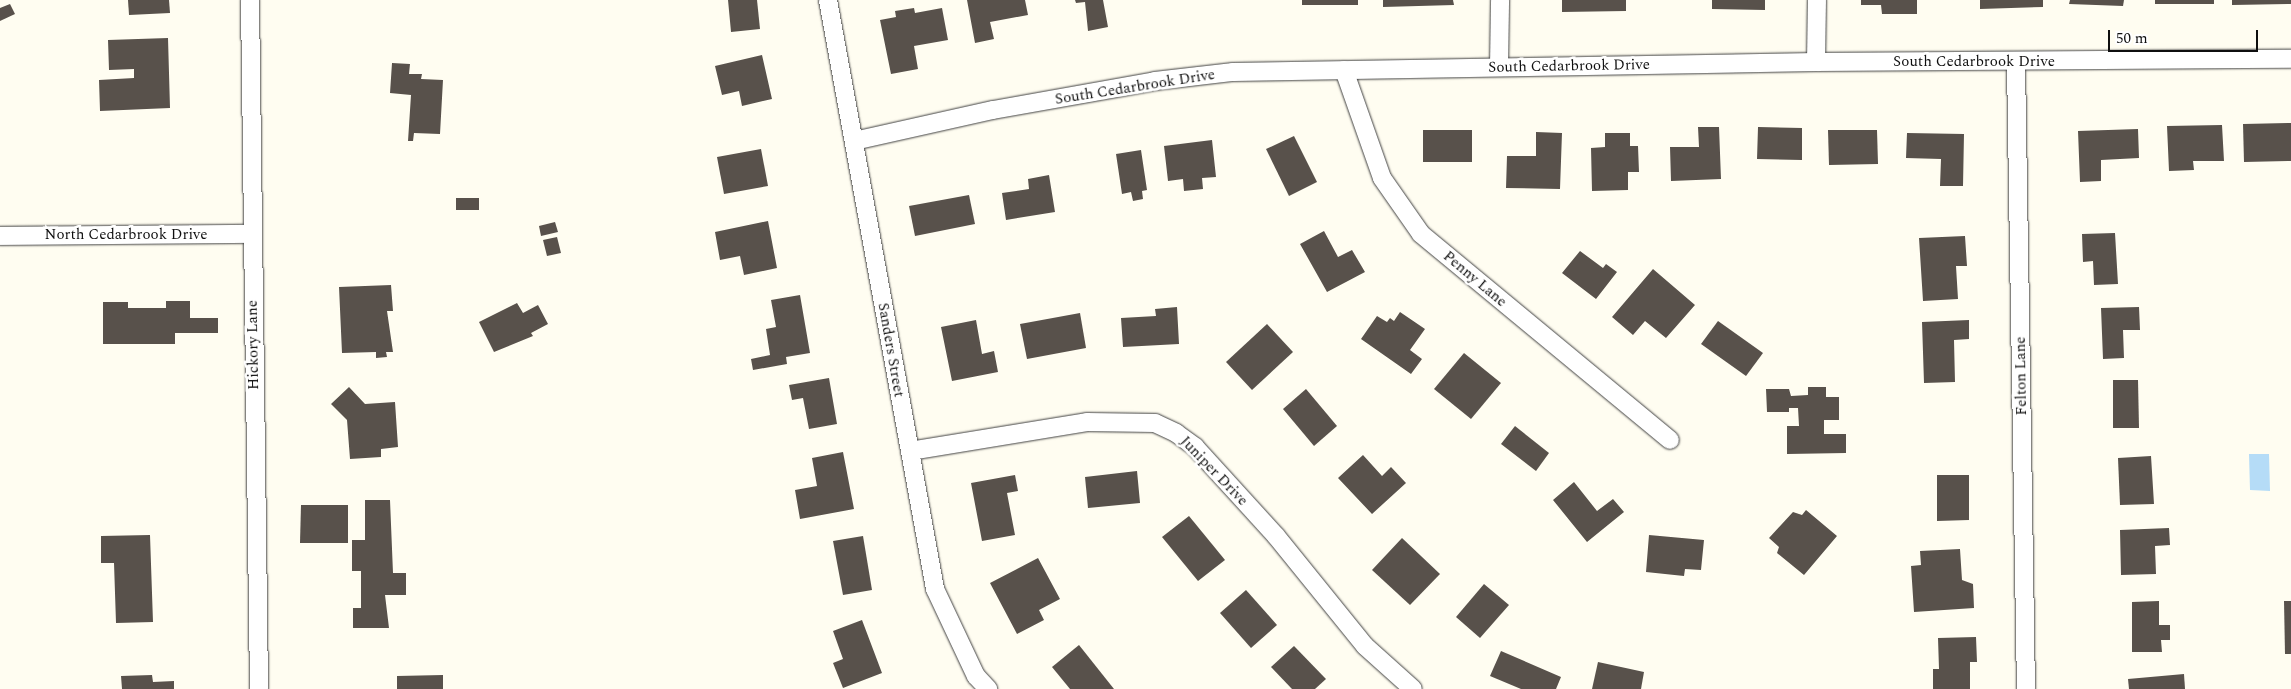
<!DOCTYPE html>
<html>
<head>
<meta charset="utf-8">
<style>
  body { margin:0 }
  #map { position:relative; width:2291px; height:689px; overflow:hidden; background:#fffdf1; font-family:Spectral,serif }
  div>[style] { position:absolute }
  .water>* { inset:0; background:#b5dcf7 }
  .building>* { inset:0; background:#58514b }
  .roads { filter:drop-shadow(0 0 1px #424242) drop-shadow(0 0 1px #424242) }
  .street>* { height:18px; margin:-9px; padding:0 9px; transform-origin:9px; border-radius:9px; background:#fff }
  span { translate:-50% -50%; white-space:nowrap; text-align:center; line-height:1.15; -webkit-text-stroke:5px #fff; paint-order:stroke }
  .street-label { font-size:15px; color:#0f0f0f }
  .scale { position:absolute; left:2108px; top:30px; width:150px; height:22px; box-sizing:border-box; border:2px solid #0f0f0f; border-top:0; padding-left:6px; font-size:15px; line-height:18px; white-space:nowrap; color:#0f0f0f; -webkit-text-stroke:4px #fff; paint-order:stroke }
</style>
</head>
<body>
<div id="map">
  <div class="water">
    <div style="clip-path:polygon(2249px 454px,2269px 454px,2270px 491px,2250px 490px)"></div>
  </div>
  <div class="building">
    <div style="clip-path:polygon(128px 0,169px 0,170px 13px,129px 15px)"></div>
    <div style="clip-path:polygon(728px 0,757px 0,760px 29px,731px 32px)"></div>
    <div style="clip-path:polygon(967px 0,1025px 0,1028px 15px,990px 22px,994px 39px,975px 43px)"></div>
    <div style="clip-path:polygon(1075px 0,1103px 0,1108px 27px,1088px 31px,1085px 2px,1076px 3px)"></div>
    <div style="clip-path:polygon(1302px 0,1358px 0,1358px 5px,1302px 5px)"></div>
    <div style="clip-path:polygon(1383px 0,1453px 0,1454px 5px,1383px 7px)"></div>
    <div style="clip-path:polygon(1562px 0,1626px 0,1626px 11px,1562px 12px)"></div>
    <div style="clip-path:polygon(1712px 0,1765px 0,1765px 10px,1712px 9px)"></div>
    <div style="clip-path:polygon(1861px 0,1917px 0,1917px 14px,1882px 14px,1881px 5px,1861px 5px)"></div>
    <div style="clip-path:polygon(1980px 0,2043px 0,2043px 7px,1980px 9px)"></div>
    <div style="clip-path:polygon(2070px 0,2124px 0,2123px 6px,2069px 4px)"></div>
    <div style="clip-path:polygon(2155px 0,2214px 0,2214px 4px,2155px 4px)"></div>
    <div style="clip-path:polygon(2232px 0,2291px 0,2291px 4px,2232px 5px)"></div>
    <div style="clip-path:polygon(10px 4px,15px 14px,0 21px,0 8px)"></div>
    <div style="clip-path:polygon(914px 8px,915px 13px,942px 8px,948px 40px,914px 46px,918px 69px,891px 74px,880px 20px,896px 17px,895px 11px)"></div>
    <div style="clip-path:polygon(168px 38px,170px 108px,100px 111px,99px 80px,134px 78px,134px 69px,109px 70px,108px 40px)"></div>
    <div style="clip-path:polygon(762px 55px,772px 99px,742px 106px,739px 91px,722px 95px,715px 66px)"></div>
    <div style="clip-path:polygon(392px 63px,410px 64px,409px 74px,422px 74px,421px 79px,443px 80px,440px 134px,414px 133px,413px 141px,408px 141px,411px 95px,390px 93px)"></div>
    <div style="clip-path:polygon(2291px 123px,2291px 161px,2244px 162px,2243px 124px)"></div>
    <div style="clip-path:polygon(2222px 125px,2224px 161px,2193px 161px,2194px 170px,2169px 171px,2167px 126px)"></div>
    <div style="clip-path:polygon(1698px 127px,1719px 127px,1721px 179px,1671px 181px,1670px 147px,1699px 147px)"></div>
    <div style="clip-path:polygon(1758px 127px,1802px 128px,1802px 160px,1757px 159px)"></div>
    <div style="clip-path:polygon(2138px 129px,2139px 158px,2101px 160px,2101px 181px,2080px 182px,2078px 131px)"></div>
    <div style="clip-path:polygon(1423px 130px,1472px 130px,1472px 162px,1423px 162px)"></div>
    <div style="clip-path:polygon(1828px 130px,1877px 130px,1878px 164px,1829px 165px)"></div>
    <div style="clip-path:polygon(1536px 132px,1562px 133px,1560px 189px,1506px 188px,1507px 156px,1536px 156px)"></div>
    <div style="clip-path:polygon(1605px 133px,1630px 133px,1630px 146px,1638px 146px,1639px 172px,1628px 172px,1628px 190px,1592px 191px,1591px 148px,1605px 147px)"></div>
    <div style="clip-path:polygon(1907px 133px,1964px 134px,1963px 186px,1940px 186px,1941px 159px,1906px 158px)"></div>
    <div style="clip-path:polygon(1294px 136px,1317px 182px,1289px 196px,1266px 149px)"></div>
    <div style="clip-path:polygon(1212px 140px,1216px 177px,1202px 178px,1203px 189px,1184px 191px,1183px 179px,1168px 181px,1164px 146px)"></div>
    <div style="clip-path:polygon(761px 149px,768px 186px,724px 194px,717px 157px)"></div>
    <div style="clip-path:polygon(1141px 150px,1147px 190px,1142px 191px,1143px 199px,1133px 201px,1131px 192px,1122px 194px,1116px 154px)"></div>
    <div style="clip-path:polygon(1049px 175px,1055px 212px,1006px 220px,1002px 193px,1029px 189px,1028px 179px)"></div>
    <div style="clip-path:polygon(969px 195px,975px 224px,915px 236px,909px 206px)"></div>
    <div style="clip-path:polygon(456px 198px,479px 198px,479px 210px,456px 210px)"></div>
    <div style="clip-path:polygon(768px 221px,777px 268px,744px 275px,740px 256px,720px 260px,715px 232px)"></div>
    <div style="clip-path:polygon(555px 222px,558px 232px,541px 236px,539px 226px)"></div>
    <div style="clip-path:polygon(1324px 231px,1338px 257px,1352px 250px,1365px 272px,1327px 292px,1300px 244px)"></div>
    <div style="clip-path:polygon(2115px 233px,2118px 284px,2094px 285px,2093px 261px,2083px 262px,2082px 234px)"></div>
    <div style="clip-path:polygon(1965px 236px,1967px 266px,1956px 266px,1958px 299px,1923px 301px,1919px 238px)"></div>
    <div style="clip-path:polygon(557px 237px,561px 253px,547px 256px,543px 240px)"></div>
    <div style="clip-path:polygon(1580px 251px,1603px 268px,1606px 264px,1617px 272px,1596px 299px,1562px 273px)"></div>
    <div style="clip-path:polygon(1653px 269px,1695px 305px,1666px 338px,1645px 321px,1633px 335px,1612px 317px)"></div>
    <div style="clip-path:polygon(391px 285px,393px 311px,387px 311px,393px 352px,386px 352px,387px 357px,376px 358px,376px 352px,342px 353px,339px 287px)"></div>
    <div style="clip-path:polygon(800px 295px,810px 353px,786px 357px,787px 364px,753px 370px,751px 359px,770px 355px,766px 329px,776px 327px,771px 300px)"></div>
    <div style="clip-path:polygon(166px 301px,190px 301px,190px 318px,218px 318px,218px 333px,175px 333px,175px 344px,103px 344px,103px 302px,128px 302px,128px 308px,166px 308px)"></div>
    <div style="clip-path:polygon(517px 303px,523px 313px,538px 305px,548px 324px,531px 333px,533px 336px,494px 352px,479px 322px)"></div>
    <div style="clip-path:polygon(1177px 307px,1179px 344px,1123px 347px,1121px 318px,1156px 316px,1155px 309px)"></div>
    <div style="clip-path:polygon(2139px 307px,2140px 330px,2123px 330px,2124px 358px,2103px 359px,2101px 308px)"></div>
    <div style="clip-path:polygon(1400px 312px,1425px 329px,1410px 350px,1422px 359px,1411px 374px,1361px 339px,1377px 316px,1387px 322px,1390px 318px,1394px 321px)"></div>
    <div style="clip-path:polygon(1080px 313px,1086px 348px,1027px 359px,1020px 324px)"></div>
    <div style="clip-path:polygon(976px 320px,982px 354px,994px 351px,998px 372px,952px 381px,941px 327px)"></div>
    <div style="clip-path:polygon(1969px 320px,1969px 339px,1954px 340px,1955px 382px,1924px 383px,1922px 322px)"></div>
    <div style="clip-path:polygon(1718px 321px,1763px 353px,1746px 376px,1701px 344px)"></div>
    <div style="clip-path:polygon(1267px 324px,1293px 352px,1252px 390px,1226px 362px)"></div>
    <div style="clip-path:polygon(1464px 353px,1501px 383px,1471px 419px,1434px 389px)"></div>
    <div style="clip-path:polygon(829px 378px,837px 424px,809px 429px,803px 398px,792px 400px,789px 385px)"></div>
    <div style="clip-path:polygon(2113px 380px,2138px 380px,2139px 428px,2113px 428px)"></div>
    <div style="clip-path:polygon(349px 387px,365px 404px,395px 402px,398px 447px,381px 449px,381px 457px,350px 459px,347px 420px,331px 404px)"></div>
    <div style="clip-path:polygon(1808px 387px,1826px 387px,1826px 397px,1839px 397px,1839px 420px,1824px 420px,1824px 434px,1846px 434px,1846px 453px,1787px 454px,1787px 426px,1799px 426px,1798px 408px,1789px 408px,1789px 412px,1767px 412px,1766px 389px,1789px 389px,1791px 396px,1808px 395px)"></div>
    <div style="clip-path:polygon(1306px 389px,1337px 426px,1314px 446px,1283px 409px)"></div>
    <div style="clip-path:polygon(1515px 426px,1549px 453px,1536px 471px,1501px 444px)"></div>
    <div style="clip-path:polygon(843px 452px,854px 509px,800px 519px,795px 490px,817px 486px,812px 458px)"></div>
    <div style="clip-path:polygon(1363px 455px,1382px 476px,1391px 467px,1406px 483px,1372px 514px,1338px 478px)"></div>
    <div style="clip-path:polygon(2151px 456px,2154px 504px,2120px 505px,2118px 458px)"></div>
    <div style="clip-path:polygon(1137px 471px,1140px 503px,1088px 508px,1085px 477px)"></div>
    <div style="clip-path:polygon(1015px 475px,1018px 491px,1007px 493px,1015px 535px,982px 541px,971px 483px)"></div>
    <div style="clip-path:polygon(1937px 475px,1969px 475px,1969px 520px,1937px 521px)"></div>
    <div style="clip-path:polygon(1574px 482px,1597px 511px,1613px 499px,1624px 512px,1587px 542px,1553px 500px)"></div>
    <div style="clip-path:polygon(365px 500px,390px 500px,393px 573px,406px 573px,406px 595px,385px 595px,389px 628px,353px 628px,353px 608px,361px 608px,361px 571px,352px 571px,352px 540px,365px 540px)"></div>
    <div style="clip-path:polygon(301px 505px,348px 505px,348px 543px,300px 543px)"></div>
    <div style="clip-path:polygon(1806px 510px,1837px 536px,1804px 575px,1777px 553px,1779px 547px,1769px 538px,1793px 512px,1802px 515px)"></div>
    <div style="clip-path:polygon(1189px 516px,1225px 560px,1198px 581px,1162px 537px)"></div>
    <div style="clip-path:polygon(2169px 528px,2170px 545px,2155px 546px,2156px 574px,2121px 575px,2120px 530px)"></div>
    <div style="clip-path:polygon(150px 535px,153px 622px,116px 623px,114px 563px,101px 563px,101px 536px)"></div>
    <div style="clip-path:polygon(1649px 535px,1704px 540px,1701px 570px,1685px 569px,1684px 576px,1646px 572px)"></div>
    <div style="clip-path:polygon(863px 536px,872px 590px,843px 595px,833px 541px)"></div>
    <div style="clip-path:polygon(1402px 538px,1440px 574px,1410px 605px,1372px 570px)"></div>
    <div style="clip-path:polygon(1960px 549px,1962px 580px,1973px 584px,1974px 608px,1914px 612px,1911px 566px,1921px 565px,1920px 551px)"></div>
    <div style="clip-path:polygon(1038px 558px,1060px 599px,1039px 610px,1044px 620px,1017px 634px,990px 583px)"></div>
    <div style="clip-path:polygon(1484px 584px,1509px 605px,1480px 638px,1456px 617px)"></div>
    <div style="clip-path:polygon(1246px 590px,1277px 625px,1251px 648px,1220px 613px)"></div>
    <div style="clip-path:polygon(2159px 601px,2159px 625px,2170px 625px,2170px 640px,2161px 640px,2162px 652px,2132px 652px,2132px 602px)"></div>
    <div style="clip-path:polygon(2284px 601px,2291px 601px,2291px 654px,2285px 654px)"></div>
    <div style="clip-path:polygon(862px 620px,882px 673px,843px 688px,833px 663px,843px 659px,833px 631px)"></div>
    <div style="clip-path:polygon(1976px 637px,1977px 662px,1970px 662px,1970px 689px,1933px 689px,1933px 669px,1939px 669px,1938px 638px)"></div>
    <div style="clip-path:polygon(1079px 645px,1114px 689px,1070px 689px,1052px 667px)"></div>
    <div style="clip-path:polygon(1294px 646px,1326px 679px,1315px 689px,1292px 689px,1271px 667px)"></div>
    <div style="clip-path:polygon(1501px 651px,1561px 677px,1556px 689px,1521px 689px,1490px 676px)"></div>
    <div style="clip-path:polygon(1598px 662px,1644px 672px,1641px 689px,1592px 689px)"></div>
    <div style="clip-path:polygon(2184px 674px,2185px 689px,2129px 689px,2128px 679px)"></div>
    <div style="clip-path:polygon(152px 675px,153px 682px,174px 681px,174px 689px,122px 689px,121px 676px)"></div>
    <div style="clip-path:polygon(443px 675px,443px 689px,397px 689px,397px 676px)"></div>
  </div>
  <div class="roads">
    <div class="street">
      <div style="left:250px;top:0;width:689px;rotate:89.25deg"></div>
      <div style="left:828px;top:0;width:599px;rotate:79.7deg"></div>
      <div style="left:935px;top:589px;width:96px;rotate:64.8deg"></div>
      <div style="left:976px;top:676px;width:18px;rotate:47deg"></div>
      <div style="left:1816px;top:62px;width:62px;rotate:-89.1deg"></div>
      <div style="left:2016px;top:62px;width:627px;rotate:89.09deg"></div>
      <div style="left:1499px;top:67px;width:67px;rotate:-89.1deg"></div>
      <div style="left:1344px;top:70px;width:114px;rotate:70.6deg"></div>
      <div style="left:1382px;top:178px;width:68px;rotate:55.1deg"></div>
      <div style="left:1421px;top:234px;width:323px;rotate:39.6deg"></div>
      <div style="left:854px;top:141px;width:142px;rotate:-12.6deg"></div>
      <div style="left:993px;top:110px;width:165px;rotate:-10.1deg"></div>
      <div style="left:1155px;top:81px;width:79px;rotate:-6.6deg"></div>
      <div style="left:1233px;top:72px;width:583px;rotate:-0.98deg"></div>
      <div style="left:1816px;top:62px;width:475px;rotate:-0.4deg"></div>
      <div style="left:0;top:236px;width:252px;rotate:-0.5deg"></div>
      <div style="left:910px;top:451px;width:179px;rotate:-9.3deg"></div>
      <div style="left:1087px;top:422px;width:68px;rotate:0.8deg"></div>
      <div style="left:1155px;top:423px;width:23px;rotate:25deg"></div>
      <div style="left:1176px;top:433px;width:24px;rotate:36deg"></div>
      <div style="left:1195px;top:447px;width:120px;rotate:47.7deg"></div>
      <div style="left:1276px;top:536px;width:141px;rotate:51deg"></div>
      <div style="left:1365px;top:646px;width:64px;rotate:41.9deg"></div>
    </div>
  </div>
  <div class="street-label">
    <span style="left:1974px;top:62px">South Cedarbrook Drive</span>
    <span style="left:1569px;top:66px;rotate:-1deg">South Cedarbrook Drive</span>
    <span style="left:1135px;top:87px;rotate:-9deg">South Cedarbrook Drive</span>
    <span style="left:126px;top:235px">North Cedarbrook Drive</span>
    <span style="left:1475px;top:279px;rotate:40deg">Penny Lane</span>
    <span style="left:253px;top:345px;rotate:-91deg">Hickory Lane</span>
    <span style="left:891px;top:350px;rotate:80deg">Sanders Street</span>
    <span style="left:2021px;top:376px;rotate:-91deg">Felton Lane</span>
    <span style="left:1214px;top:471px;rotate:46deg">Juniper Drive</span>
  </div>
  <div class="scale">50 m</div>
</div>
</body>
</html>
